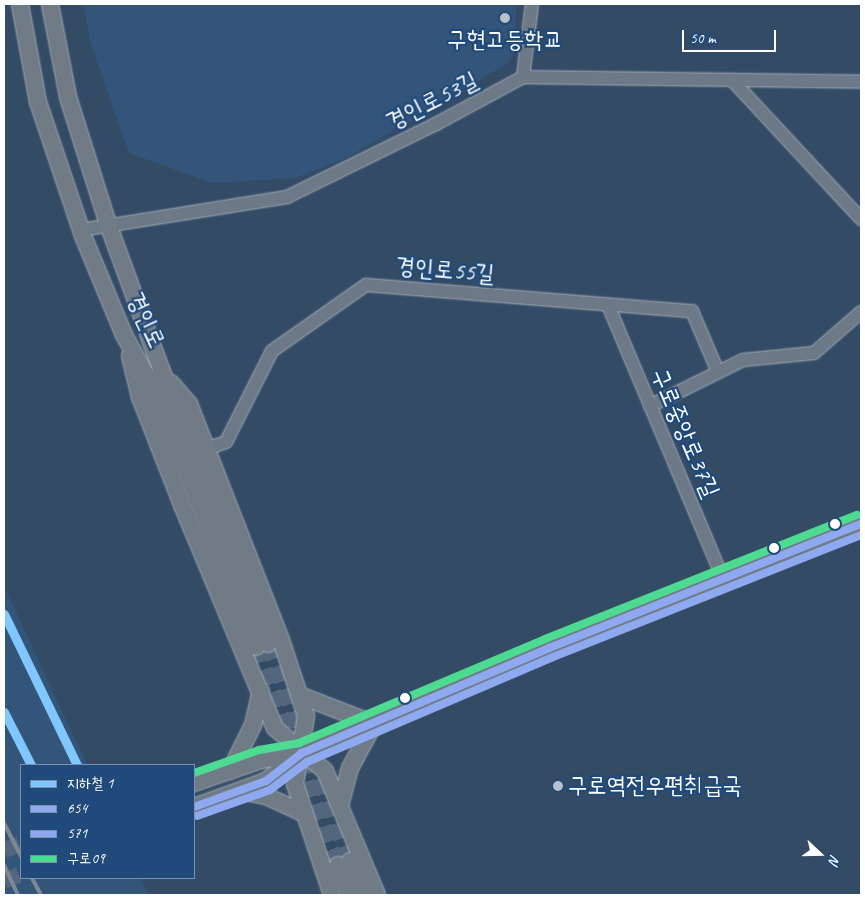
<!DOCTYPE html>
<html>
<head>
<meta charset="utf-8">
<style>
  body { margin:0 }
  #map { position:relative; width:865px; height:899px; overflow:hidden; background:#344b65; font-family:Caveat,"Poor Story",sans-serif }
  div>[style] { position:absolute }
  .built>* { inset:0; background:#335579 }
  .major-tunnel>* { height:16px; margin-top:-8px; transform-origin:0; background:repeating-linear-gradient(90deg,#52667c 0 16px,transparent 0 24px) }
  .roads { filter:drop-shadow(0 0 1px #a4aeba) drop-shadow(0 0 1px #a4aeba) }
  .minor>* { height:12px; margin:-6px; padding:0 6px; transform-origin:6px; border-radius:6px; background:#6d7986 }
  .major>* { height:16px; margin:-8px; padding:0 8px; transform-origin:8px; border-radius:8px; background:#717b85 }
  .rail>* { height:4px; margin:-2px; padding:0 2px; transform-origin:2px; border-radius:2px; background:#7e8895 }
  .bus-1>* { height:8px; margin:-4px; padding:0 4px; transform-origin:4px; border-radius:4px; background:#8fa9f0 }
  .bus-2>* { height:8px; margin:-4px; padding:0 4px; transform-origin:4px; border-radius:4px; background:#8fa9f0 }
  .bus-3>* { height:8px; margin:-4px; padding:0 4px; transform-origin:4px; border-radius:4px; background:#4ddb92 }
  .metro-1>* { height:9px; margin:-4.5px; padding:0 4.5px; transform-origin:4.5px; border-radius:4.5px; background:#80c6ff }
  .dots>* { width:14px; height:14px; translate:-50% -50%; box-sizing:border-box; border:2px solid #1f4a7a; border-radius:50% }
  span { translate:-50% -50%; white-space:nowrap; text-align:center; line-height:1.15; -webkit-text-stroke:4.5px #1f4a7a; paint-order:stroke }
  .poi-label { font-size:24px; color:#fff }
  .left { translate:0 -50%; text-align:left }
  .street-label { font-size:24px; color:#fff }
  .frame { position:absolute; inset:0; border:5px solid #fff; pointer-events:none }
  .legend { position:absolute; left:20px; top:764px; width:175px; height:115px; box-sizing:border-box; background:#1f4a7a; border:1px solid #7992af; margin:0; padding:6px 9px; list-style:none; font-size:15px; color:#fff }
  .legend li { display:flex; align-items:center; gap:10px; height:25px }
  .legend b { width:25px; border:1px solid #7992af }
  .north { position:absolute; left:795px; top:829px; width:50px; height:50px; -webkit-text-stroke:4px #1f4a7a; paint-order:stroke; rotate:111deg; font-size:14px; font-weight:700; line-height:20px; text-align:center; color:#fff }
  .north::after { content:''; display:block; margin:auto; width:18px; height:22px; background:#fff; clip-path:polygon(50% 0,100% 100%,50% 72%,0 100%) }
  .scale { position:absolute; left:682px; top:30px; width:94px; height:22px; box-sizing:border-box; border:2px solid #fff; border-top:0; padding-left:6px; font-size:15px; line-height:18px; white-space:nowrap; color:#fff; -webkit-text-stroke:4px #1f4a7a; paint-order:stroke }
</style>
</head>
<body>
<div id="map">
  <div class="built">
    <div style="clip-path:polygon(84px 4px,516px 4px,515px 52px,508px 63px,348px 157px,295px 178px,212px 183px,129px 153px,90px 42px)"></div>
    <div style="clip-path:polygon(4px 586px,87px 765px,21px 765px,21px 878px,140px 878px,149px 895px,4px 895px)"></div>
  </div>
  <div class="major-tunnel">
    <div style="left:268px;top:644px;width:232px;rotate:69.3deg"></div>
    <div style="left:256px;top:647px;width:233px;rotate:69.4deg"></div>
    <div style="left:4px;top:850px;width:18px;rotate:-19deg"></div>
    <div style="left:4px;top:881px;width:18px;rotate:-22deg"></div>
  </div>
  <div class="roads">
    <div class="minor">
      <div style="left:523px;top:77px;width:74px;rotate:-83deg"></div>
      <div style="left:732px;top:80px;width:190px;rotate:47.1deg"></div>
      <div style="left:81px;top:230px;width:209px;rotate:-9.1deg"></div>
      <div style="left:287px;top:197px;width:164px;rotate:-26.1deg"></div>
      <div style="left:434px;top:125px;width:101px;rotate:-28.3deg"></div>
      <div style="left:523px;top:77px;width:338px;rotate:0.8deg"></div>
      <div style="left:608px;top:305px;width:296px;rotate:67.2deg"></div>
      <div style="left:650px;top:406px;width:104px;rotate:-26.3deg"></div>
      <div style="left:743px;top:360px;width:71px;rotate:-5.6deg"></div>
      <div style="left:814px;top:353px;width:62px;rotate:-41.1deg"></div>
      <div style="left:206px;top:449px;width:21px;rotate:-19deg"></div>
      <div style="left:226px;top:442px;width:102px;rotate:-63.2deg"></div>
      <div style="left:272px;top:351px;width:115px;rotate:-35.1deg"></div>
      <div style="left:366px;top:285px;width:327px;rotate:4.6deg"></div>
      <div style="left:692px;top:311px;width:66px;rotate:66.9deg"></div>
    </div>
    <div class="major">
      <div style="left:20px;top:4px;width:100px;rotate:79.6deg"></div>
      <div style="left:38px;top:102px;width:141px;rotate:71.4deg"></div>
      <div style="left:83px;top:236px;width:107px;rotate:67.5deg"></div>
      <div style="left:124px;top:335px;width:56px;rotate:61.1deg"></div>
      <div style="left:151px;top:384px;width:283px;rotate:68.2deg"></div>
      <div style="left:50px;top:4px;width:95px;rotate:79deg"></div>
      <div style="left:68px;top:97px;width:133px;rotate:72.5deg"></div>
      <div style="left:108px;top:224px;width:154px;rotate:69.9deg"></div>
      <div style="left:161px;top:369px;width:295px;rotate:68.7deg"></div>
      <div style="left:130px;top:356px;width:42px;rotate:76.3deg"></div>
      <div style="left:140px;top:397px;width:116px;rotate:68.7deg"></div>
      <div style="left:182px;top:505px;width:242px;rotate:67.4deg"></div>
      <div style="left:275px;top:728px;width:66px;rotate:40.7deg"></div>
      <div style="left:325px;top:771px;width:134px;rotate:67.2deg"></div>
      <div style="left:171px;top:383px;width:28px;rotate:49deg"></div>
      <div style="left:189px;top:404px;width:253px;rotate:68.7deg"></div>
      <div style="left:281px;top:640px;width:80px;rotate:71.8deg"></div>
      <div style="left:306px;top:716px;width:69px;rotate:99.2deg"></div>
      <div style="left:295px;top:784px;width:117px;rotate:71.6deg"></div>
      <div style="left:299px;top:695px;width:80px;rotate:21.1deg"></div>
      <div style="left:374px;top:724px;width:50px;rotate:118.6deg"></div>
      <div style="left:350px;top:768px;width:38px;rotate:105deg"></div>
      <div style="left:230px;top:771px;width:51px;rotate:-63.4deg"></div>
      <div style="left:253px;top:725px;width:35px;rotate:-77deg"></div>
      <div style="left:194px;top:783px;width:71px;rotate:-18.9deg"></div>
      <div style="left:261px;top:760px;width:42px;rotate:-9.7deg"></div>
      <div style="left:302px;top:753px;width:268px;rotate:-23deg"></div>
      <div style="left:549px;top:648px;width:336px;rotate:-21.7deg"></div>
      <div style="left:240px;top:791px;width:26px;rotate:11deg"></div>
      <div style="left:266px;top:796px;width:43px;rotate:24.8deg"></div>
      <div style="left:194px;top:807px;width:77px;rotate:-19.9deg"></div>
      <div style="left:266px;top:781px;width:41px;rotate:-38deg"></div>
      <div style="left:350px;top:861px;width:36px;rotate:71deg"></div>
      <div style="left:338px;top:865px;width:32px;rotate:70deg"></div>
    </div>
  </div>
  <div class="rail">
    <div style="left:4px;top:823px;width:38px;rotate:63deg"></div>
    <div style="left:4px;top:865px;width:33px;rotate:65deg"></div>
    <div style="left:32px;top:878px;width:19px;rotate:62deg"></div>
  </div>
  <div class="bus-1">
    <div style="left:194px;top:807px;width:77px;rotate:-19.9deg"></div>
    <div style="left:266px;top:781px;width:46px;rotate:-37.9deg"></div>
    <div style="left:302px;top:753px;width:268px;rotate:-23deg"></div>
    <div style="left:549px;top:648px;width:336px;rotate:-21.7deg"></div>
  </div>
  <div class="bus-2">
    <div style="left:197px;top:816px;width:77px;rotate:-19.6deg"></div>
    <div style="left:270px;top:790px;width:46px;rotate:-37.1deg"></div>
    <div style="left:307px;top:762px;width:267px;rotate:-23.1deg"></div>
    <div style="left:553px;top:657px;width:331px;rotate:-21.6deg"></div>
  </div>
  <div class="bus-3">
    <div style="left:194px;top:773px;width:69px;rotate:-19.5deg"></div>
    <div style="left:259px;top:750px;width:41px;rotate:-9.9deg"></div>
    <div style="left:299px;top:743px;width:267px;rotate:-22.9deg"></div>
    <div style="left:545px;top:639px;width:336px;rotate:-21.7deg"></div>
  </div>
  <div class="metro-1">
    <div style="left:4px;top:614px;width:168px;rotate:64.2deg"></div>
    <div style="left:4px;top:712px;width:59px;rotate:63deg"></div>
  </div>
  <div class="dots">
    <div style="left:505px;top:18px;background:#b8c0c9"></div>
    <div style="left:835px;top:524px;background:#fff"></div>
    <div style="left:774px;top:548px;background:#fff"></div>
    <div style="left:405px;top:698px;background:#fff"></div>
    <div style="left:558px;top:786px;background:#b8c0c9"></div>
  </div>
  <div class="poi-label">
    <span style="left:505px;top:40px">구현고등학교</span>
    <span class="left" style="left:568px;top:786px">구로역전우편취급국</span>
  </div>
  <div class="street-label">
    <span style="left:432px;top:101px;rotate:-27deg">경인로53길</span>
    <span style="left:445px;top:270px;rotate:5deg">경인로55길</span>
    <span style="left:146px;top:320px;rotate:65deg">경인로</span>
    <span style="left:685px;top:433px;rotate:67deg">구로중앙로37길</span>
  </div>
  <div class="frame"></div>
  <ul class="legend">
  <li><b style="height:6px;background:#80c6ff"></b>지하철 1</li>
  <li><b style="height:6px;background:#8fa9f0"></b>654</li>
  <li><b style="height:6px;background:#8fa9f0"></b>571</li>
  <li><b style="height:6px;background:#4ddb92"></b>구로09</li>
  </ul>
  <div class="north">N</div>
  <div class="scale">50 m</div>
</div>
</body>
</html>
